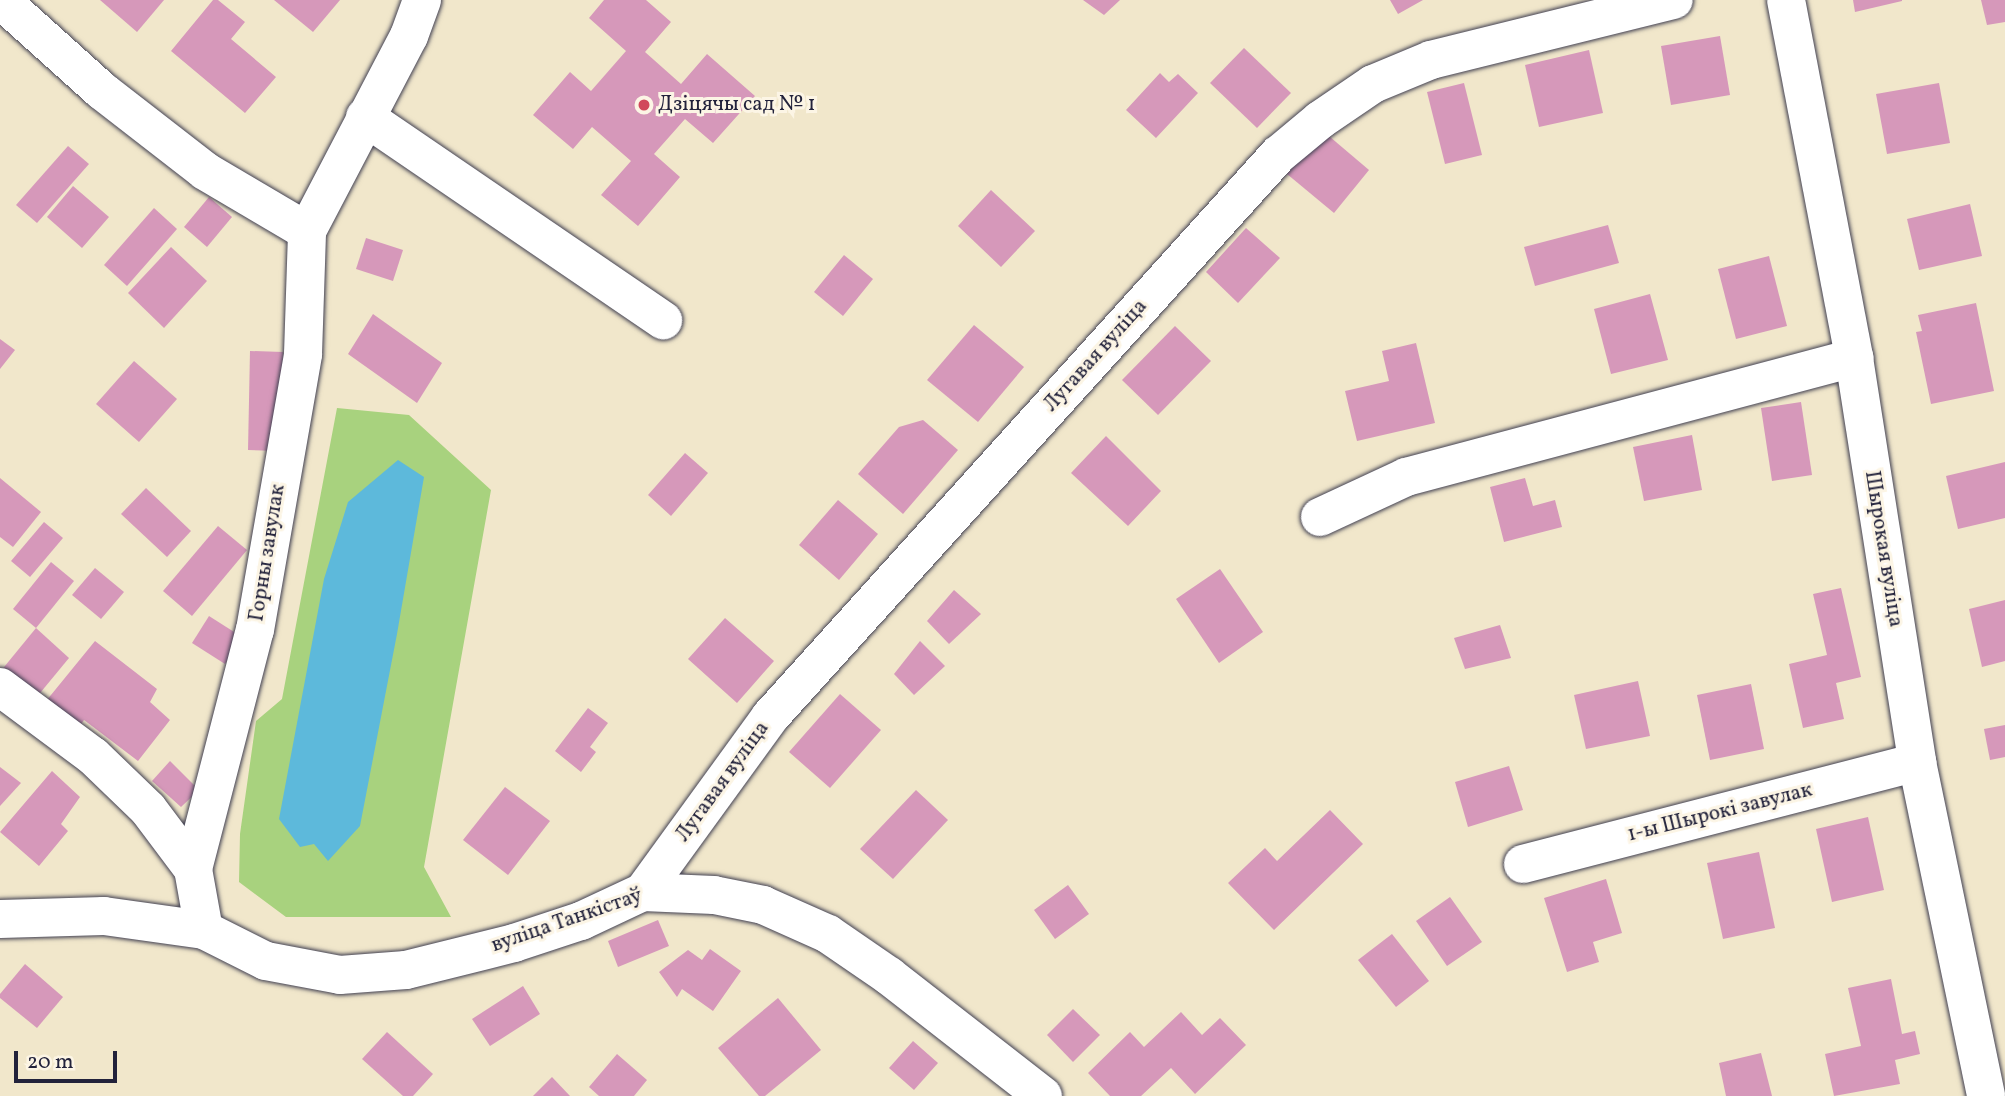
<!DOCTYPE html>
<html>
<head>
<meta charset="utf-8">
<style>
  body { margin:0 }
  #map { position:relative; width:2005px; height:1096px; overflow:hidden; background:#f1e7cb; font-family:Vollkorn,serif }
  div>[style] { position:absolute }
  .green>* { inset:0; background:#a8d27e }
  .water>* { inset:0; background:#5db9db }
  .building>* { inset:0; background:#d698ba }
  .roads { filter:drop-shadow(0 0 2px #414051) drop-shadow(0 0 2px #414051) }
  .minor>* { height:38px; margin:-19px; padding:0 19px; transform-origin:19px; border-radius:19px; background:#fff }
  .dots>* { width:19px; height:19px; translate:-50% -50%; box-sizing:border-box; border:4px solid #fcf5e5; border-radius:50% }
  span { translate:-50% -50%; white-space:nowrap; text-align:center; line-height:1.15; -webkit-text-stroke:6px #fcf5e5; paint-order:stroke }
  .poi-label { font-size:21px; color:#22223b }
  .left { translate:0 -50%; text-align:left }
  .street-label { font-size:21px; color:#22223b }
  .scale { position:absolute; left:14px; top:1051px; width:103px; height:32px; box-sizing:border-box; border:4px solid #22223b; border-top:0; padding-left:9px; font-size:21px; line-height:24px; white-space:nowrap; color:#22223b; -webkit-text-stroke:5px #fcf5e5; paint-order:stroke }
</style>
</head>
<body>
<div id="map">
  <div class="green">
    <div style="clip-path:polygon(337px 408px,409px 415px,491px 490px,424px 867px,451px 917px,286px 917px,239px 882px,240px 834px,256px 721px,282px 699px)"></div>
  </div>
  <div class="water">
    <div style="clip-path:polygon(398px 460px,424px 477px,397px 634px,360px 826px,328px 861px,314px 844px,300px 847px,279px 819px,324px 579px,348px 502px)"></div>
  </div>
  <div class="building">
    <div style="clip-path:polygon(100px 0,164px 0,137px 32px)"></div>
    <div style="clip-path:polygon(213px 0,218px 0,245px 22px,231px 39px,276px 77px,245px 113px,171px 51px)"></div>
    <div style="clip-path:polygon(274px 0,340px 0,313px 32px)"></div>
    <div style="clip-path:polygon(604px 0,646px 0,671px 22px,645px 52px,681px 84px,707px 54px,755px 96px,713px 143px,685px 119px,654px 154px,680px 177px,638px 226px,601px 195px,631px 161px,592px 127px,573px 149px,533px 115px,570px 72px,591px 91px,626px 51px,589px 18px)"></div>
    <div style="clip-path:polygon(1083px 0,1120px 0,1104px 15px)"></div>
    <div style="clip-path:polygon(1390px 0,1423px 0,1398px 14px)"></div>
    <div style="clip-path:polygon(1853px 0,1902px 0,1902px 1px,1855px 12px)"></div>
    <div style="clip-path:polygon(1981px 0,2005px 0,2005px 22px,1987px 25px)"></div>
    <div style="clip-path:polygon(1720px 36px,1730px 95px,1671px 105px,1661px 46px)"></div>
    <div style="clip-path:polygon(1244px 48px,1291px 93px,1257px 128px,1210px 83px)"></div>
    <div style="clip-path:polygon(1589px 50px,1603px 113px,1539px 127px,1525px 65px)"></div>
    <div style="clip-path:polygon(1160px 73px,1169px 82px,1178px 74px,1198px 93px,1156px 138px,1126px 110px)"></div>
    <div style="clip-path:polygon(1464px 83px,1482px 155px,1445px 164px,1427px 92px)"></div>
    <div style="clip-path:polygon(1939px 83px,1950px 143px,1887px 154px,1876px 94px)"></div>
    <div style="clip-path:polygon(1323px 131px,1369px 170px,1334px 213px,1287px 174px)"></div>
    <div style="clip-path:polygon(68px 146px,89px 164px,37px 223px,16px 205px)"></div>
    <div style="clip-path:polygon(73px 186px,109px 217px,82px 248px,47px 217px)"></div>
    <div style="clip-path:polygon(991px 190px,1035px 231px,1001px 267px,958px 226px)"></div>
    <div style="clip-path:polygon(209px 197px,232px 217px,207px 247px,184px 227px)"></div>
    <div style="clip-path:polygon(1970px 204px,1982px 256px,1919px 270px,1907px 219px)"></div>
    <div style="clip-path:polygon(154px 208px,177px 229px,127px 286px,104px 265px)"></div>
    <div style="clip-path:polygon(1608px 225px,1619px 263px,1535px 286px,1524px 247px)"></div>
    <div style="clip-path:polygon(1246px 228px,1280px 258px,1238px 303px,1206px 272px)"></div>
    <div style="clip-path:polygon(366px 238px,403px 250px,393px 281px,356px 269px)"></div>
    <div style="clip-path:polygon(171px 247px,207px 281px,164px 328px,128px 293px)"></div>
    <div style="clip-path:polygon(844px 255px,873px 279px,843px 316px,814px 292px)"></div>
    <div style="clip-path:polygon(1769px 256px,1787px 326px,1736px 339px,1718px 269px)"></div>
    <div style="clip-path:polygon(1650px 294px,1668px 360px,1611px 374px,1594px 309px)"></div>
    <div style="clip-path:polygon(1976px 303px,1994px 391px,1931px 404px,1916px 332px,1922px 331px,1918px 315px)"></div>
    <div style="clip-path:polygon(373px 314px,442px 363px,417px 403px,348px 354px)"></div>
    <div style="clip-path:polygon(974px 325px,1024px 367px,978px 422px,927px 380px)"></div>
    <div style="clip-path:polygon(1175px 326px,1211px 361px,1158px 415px,1122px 380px)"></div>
    <div style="clip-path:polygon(0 339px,15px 350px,0 369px)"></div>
    <div style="clip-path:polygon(1416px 343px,1435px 423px,1357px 441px,1345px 391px,1389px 381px,1382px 351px)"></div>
    <div style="clip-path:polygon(250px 351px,283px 352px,280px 451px,248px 450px)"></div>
    <div style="clip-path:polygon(134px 361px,177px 399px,139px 442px,96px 404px)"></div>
    <div style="clip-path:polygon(1801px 402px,1812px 475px,1772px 481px,1761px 408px)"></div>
    <div style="clip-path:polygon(923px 420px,958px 450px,903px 514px,858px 474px,899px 427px)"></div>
    <div style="clip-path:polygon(1692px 435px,1702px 490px,1644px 501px,1633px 447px)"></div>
    <div style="clip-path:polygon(1106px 436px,1161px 491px,1128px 526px,1071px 473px)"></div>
    <div style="clip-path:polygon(685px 453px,708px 473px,671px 516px,648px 495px)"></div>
    <div style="clip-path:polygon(2005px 462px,2005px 518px,1958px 529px,1946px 476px)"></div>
    <div style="clip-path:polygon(0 478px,41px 512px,13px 547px,0 537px)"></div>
    <div style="clip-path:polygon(1525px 478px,1533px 506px,1555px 500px,1562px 527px,1504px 542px,1490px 487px)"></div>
    <div style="clip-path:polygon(146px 488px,191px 531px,167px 557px,121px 514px)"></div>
    <div style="clip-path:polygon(838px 500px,878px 534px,839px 580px,799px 545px)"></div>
    <div style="clip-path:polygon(44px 522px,63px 538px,30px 577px,11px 561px)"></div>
    <div style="clip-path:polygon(218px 526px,247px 550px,192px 616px,163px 591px)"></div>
    <div style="clip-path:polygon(51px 562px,74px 581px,36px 628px,13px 609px)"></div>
    <div style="clip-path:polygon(95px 568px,124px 592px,101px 619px,72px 595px)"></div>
    <div style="clip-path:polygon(1220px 569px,1263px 632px,1219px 663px,1176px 599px)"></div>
    <div style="clip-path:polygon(1841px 588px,1861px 677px,1836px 683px,1844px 719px,1803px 728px,1789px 664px,1827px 655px,1813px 594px)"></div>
    <div style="clip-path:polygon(954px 590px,981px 614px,949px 644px,927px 621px)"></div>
    <div style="clip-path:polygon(2005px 600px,2005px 661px,1982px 667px,1969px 609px)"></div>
    <div style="clip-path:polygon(209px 616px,242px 637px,225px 664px,192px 643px)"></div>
    <div style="clip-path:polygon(725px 618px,774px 661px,737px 703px,688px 659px)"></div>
    <div style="clip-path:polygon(1500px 625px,1511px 658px,1465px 669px,1454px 638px)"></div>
    <div style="clip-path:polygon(36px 628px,69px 658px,31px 704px,0 672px)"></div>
    <div style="clip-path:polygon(95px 641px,157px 689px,150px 702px,170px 720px,138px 761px,84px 720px,74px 734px,42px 706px)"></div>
    <div style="clip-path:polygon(920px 641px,945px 666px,914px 695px,894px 674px)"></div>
    <div style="clip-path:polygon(1638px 681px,1650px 736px,1586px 749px,1574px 695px)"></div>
    <div style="clip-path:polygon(1751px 684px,1764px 749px,1710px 760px,1697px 695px)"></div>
    <div style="clip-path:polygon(840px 694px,881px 730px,830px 788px,789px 752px)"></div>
    <div style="clip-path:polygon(588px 708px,608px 723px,590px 747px,596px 752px,581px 772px,555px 751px)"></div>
    <div style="clip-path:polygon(2005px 725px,2005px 757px,1990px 760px,1984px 729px)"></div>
    <div style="clip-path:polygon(170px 761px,199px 790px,181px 807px,152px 781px)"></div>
    <div style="clip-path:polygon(1509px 766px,1523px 810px,1468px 827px,1455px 782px)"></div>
    <div style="clip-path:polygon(0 767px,21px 783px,0 806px)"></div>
    <div style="clip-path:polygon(52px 771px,80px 797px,61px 824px,68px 831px,39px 866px,0 832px)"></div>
    <div style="clip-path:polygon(505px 787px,550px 821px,508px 875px,463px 840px)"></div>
    <div style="clip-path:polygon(916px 790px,948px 820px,893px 879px,860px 849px)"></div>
    <div style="clip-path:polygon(1330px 810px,1363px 844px,1274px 930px,1228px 883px,1265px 848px,1277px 861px)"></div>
    <div style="clip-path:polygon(1868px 817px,1884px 890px,1832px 902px,1816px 829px)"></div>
    <div style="clip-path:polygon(1759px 852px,1775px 928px,1723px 939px,1707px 863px)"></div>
    <div style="clip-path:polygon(1606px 879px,1622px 933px,1593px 942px,1599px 962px,1567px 972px,1544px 898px)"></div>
    <div style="clip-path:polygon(1068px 885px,1089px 914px,1055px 939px,1034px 910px)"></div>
    <div style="clip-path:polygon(1450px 897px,1482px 942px,1447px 966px,1416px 921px)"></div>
    <div style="clip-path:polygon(658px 920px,669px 946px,618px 967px,608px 941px)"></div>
    <div style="clip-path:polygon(1392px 934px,1429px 981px,1396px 1007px,1358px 960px)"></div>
    <div style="clip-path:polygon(710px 949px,741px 971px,713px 1011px,682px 989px,677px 997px,659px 972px,688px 950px,702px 960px)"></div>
    <div style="clip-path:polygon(25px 964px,63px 997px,37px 1028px,0 998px,0 994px)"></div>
    <div style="clip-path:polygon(1891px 979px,1902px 1034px,1915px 1031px,1920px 1054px,1895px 1060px,1900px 1084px,1834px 1096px,1825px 1054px,1861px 1046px,1848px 988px)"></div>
    <div style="clip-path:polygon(523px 986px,540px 1014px,490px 1046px,472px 1019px)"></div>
    <div style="clip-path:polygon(778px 998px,821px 1050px,765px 1096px,759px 1096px,718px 1048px)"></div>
    <div style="clip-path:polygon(1073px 1009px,1100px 1035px,1073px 1062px,1047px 1035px)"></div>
    <div style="clip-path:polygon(1181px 1012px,1202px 1035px,1220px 1018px,1246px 1045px,1195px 1094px,1171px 1068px,1141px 1096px,1110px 1096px,1088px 1073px,1130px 1032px,1144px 1047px)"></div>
    <div style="clip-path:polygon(387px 1032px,433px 1074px,413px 1096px,403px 1096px,362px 1059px)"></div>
    <div style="clip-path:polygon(913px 1041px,938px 1063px,914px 1090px,889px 1068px)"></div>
    <div style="clip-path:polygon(1761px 1053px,1772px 1096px,1726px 1096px,1719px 1063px)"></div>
    <div style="clip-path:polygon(617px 1054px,647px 1080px,634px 1096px,599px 1096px,589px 1087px)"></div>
    <div style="clip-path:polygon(552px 1077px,570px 1096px,533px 1096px)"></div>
  </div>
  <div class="roads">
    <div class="minor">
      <div style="left:1px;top:0;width:136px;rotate:42deg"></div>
      <div style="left:102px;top:91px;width:130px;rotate:37.8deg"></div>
      <div style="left:205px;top:171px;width:118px;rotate:30.5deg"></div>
      <div style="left:1786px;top:0;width:364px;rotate:79.2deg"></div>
      <div style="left:1854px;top:358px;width:409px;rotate:81.1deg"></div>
      <div style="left:1917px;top:762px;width:341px;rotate:78.3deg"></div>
      <div style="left:365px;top:117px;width:361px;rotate:34.3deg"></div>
      <div style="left:1320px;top:517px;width:95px;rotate:-24.9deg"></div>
      <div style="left:1406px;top:477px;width:464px;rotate:-14.9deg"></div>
      <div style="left:0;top:687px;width:116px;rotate:36.6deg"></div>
      <div style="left:93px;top:756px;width:76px;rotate:43.9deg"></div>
      <div style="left:148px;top:809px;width:75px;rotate:53.1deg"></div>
      <div style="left:193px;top:869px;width:62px;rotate:79.8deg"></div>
      <div style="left:1523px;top:864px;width:407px;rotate:-14.5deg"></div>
      <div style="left:193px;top:869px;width:247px;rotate:-75.5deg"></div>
      <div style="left:255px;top:630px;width:280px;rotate:-80.1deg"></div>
      <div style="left:303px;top:354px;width:123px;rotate:-88.1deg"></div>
      <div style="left:307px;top:231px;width:220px;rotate:-62.4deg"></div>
      <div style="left:409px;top:36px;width:38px;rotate:-70deg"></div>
      <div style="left:643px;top:892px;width:216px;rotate:-54deg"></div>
      <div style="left:770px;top:717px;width:758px;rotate:-47.89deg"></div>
      <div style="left:1278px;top:155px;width:55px;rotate:-39.8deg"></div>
      <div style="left:1320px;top:120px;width:64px;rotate:-34.2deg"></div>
      <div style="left:1373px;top:84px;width:63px;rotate:-22.5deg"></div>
      <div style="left:1431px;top:60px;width:250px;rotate:-13.9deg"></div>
      <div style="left:0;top:919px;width:104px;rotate:-1.7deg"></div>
      <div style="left:104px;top:916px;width:101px;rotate:8deg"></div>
      <div style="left:204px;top:930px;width:69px;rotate:26.6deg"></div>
      <div style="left:266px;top:961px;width:75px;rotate:10.7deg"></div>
      <div style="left:340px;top:975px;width:66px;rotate:-4.3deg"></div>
      <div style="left:406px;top:970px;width:111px;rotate:-14deg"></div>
      <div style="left:514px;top:943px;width:71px;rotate:-18.2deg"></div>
      <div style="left:581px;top:921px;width:68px;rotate:-25.1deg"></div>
      <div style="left:643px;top:892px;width:71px;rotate:2.4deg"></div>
      <div style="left:714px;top:895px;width:50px;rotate:11.5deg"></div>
      <div style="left:763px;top:905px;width:71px;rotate:24deg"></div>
      <div style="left:828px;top:934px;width:74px;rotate:34.5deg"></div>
      <div style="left:889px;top:976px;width:195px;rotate:37.9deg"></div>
    </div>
  </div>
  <div class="dots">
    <div style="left:644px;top:105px;background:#d1495b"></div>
  </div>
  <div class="poi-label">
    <span class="left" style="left:658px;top:105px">Дзіцячы сад № 1</span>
  </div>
  <div class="street-label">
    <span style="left:1096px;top:356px;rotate:-48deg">Лугавая вуліца</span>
    <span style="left:1883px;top:549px;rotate:81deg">Шырокая вуліца</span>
    <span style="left:268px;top:553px;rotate:-81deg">Горны завулак</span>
    <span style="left:723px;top:782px;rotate:-54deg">Лугавая вуліца</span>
    <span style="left:1720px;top:813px;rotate:-14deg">1-ы Шырокі завулак</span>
    <span style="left:567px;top:921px;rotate:-19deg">вуліца Танкістаў</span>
  </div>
  <div class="scale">20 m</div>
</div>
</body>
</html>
